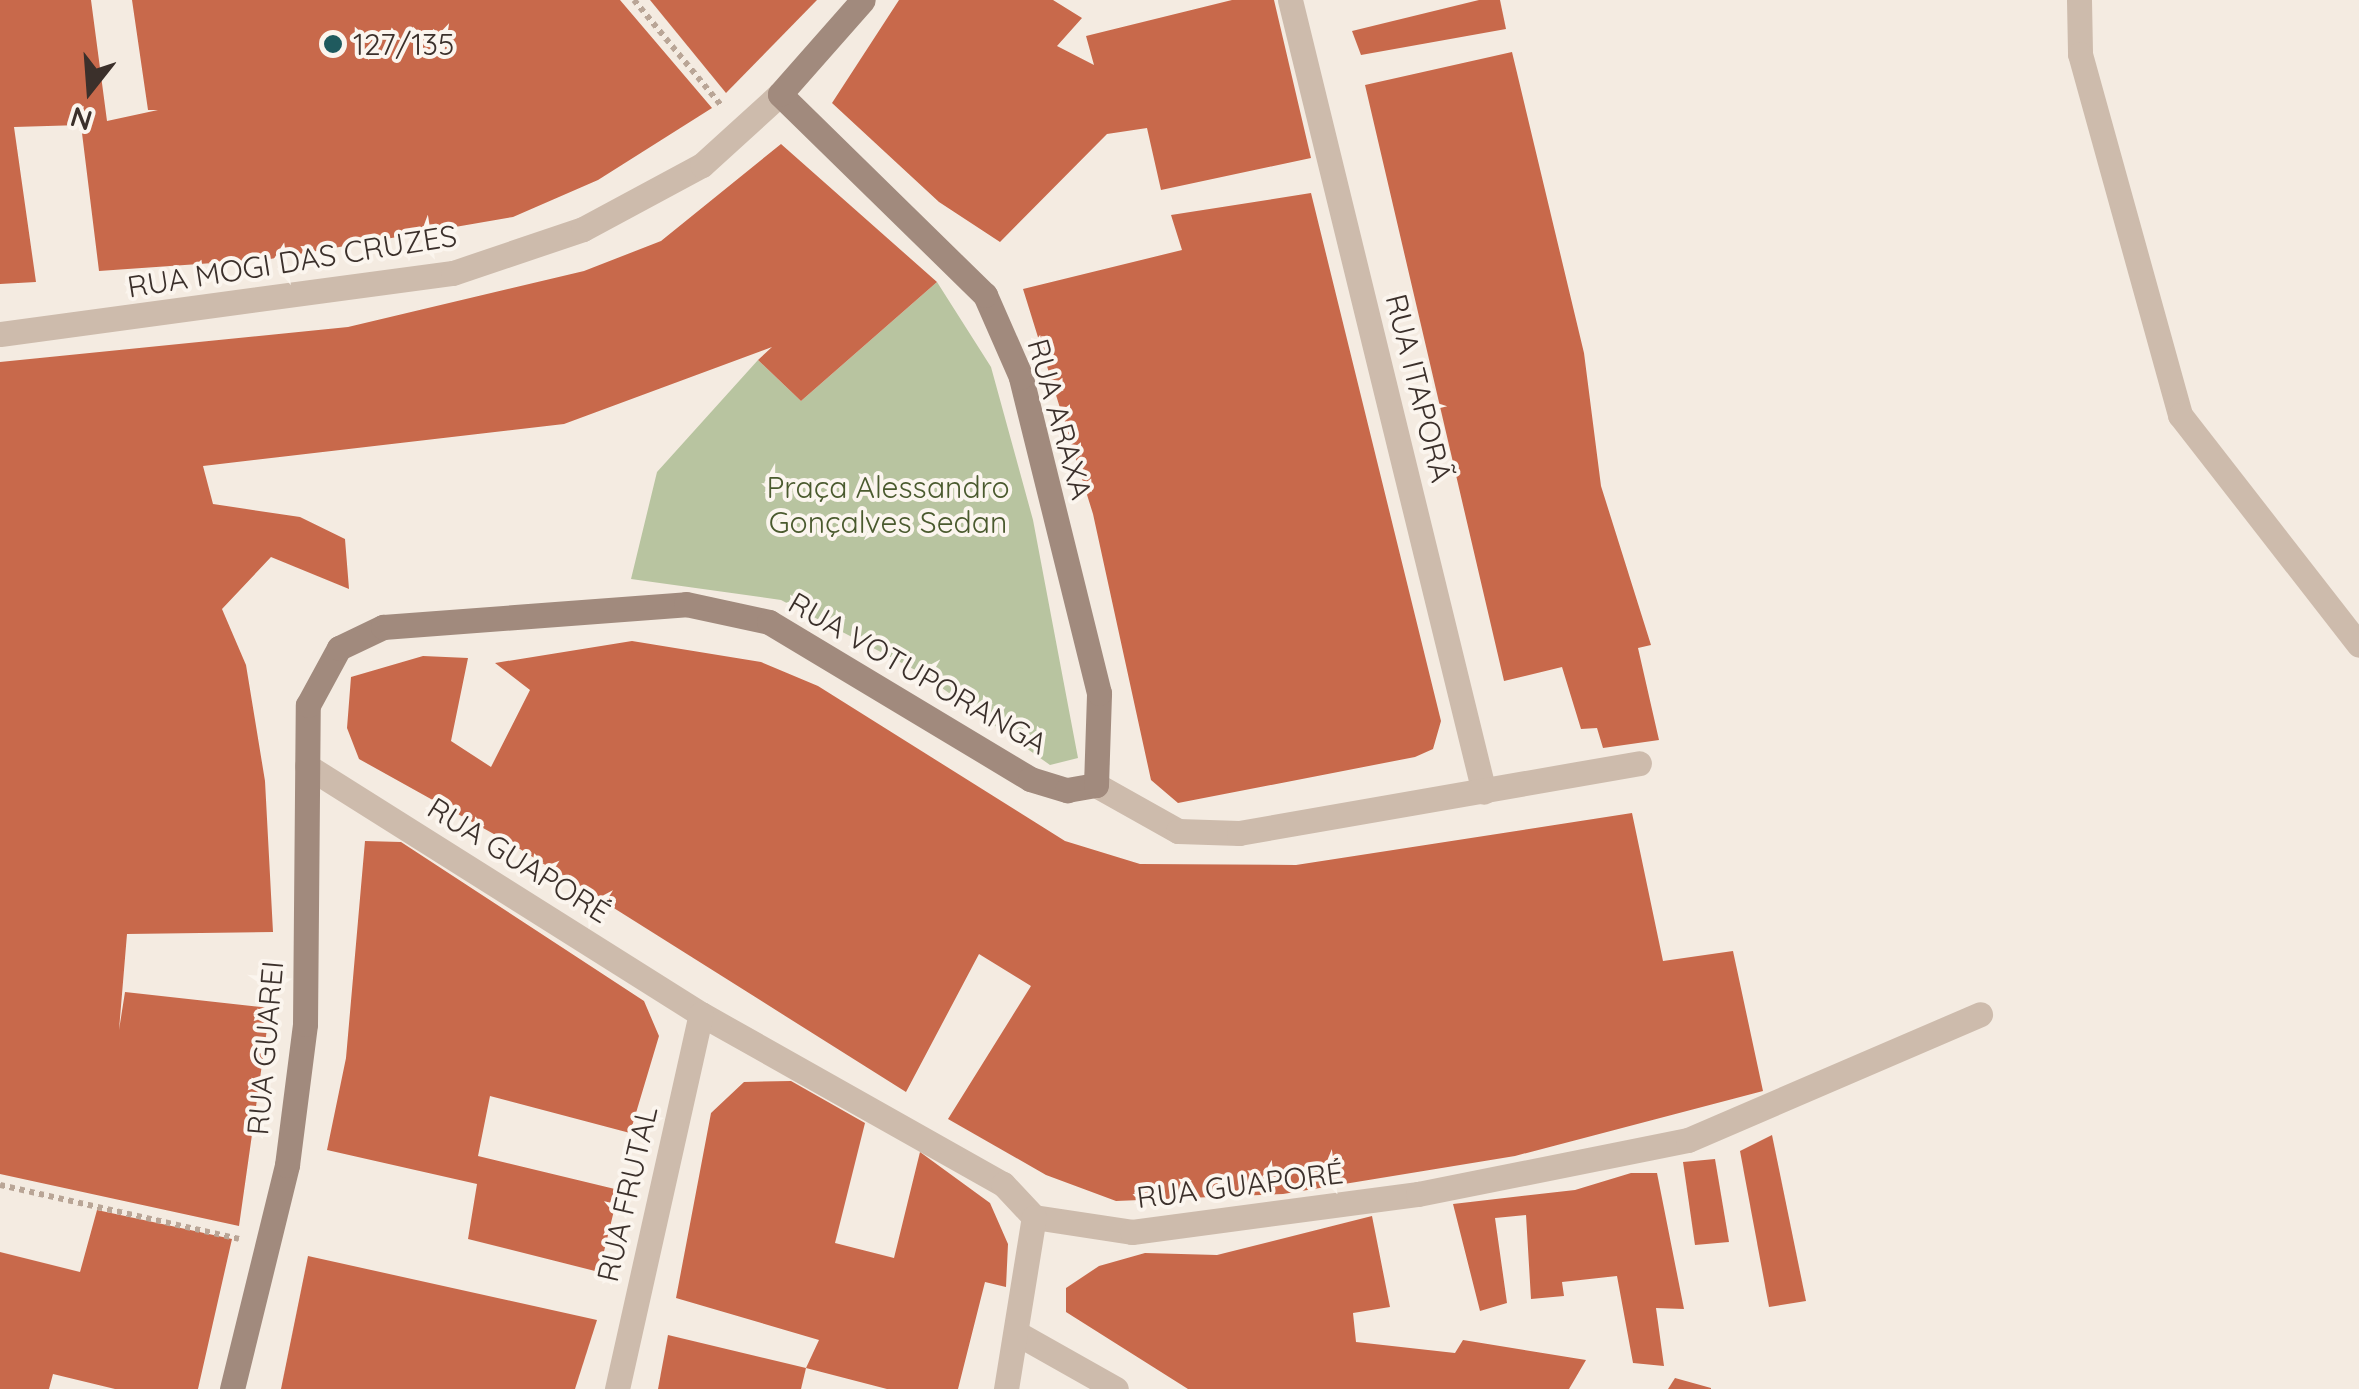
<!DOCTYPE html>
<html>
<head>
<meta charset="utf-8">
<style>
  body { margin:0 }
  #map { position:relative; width:2359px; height:1389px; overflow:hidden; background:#f4ebe1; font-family:Quicksand,sans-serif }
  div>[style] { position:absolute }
  .green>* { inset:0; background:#b8c4a0 }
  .building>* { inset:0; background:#c8694b }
  .path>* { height:6px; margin-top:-3px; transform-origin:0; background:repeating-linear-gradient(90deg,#b9a596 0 5px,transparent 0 10px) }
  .street>* { height:25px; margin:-12.5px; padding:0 12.5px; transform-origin:12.5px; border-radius:12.5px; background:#cdbbac }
  .secondary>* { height:25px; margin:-12.5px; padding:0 12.5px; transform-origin:12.5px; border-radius:12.5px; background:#a18a7d }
  .dots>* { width:28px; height:28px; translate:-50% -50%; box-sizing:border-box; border:5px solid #fbf5ee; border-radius:50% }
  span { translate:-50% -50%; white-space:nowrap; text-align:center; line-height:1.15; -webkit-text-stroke:8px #fbf5ee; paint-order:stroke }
  .poi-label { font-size:30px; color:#3b302b }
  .left { translate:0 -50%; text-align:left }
  .street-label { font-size:30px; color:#3b302b }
  .park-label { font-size:30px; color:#4a5a2e }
  .north { position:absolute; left:40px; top:40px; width:100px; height:100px; -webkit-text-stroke:8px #fbf5ee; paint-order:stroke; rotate:197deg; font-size:28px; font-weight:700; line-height:40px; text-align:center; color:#3b302b }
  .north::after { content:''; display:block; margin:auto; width:35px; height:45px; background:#3b302b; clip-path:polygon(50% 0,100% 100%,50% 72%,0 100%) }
</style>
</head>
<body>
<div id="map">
  <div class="green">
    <div style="clip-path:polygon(937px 282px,991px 367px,1033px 520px,1078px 758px,1050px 765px,921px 673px,781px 600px,631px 579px,657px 472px,758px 360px,801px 401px)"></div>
  </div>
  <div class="building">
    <div style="clip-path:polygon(0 0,91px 0,107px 121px,158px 110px,148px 110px,132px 0,620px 0,712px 108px,598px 180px,513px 217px,270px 259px,99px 271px,81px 125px,14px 127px,36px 282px,0 284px)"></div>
    <div style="clip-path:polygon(650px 0,817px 0,726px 93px)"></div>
    <div style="clip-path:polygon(899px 0,1053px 0,1082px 18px,1057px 46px,1094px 65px,1086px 36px,1232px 0,1274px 0,1311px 158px,1161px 190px,1147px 128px,1107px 134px,1000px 242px,939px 202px,832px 103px)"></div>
    <div style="clip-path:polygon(1479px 0,1500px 0,1506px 29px,1361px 55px,1352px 31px)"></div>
    <div style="clip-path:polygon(1512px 52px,1584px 353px,1601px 486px,1651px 645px,1638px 648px,1659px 740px,1603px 748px,1597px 728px,1581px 729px,1562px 667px,1504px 681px,1365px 85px)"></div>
    <div style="clip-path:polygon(781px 144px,937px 282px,801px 401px,758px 360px,772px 347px,564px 424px,203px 466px,213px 504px,300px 517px,345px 539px,349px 589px,271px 557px,222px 609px,246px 665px,265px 781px,273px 932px,127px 934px,119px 1030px,125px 992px,270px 1008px,239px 1226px,0 1174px,0 362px,348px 327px,584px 271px,661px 241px)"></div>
    <div style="clip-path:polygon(1311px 193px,1441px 721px,1433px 749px,1415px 757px,1178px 803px,1151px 780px,1093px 514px,1023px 289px,1182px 250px,1171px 215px)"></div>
    <div style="clip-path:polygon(632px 641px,761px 662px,818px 686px,1065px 841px,1140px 864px,1296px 865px,1632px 813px,1663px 961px,1733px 951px,1763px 1091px,1515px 1156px,1283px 1194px,1116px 1201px,1046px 1175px,948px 1119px,1031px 986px,979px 954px,906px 1092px,512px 844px,359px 759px,347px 728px,351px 677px,423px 656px,468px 658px,451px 741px,491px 767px,530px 690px,495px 663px)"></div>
    <div style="clip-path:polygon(365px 841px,401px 842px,644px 1001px,659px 1036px,630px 1133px,490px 1096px,478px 1156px,619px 1190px,599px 1272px,468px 1239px,477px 1184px,327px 1150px,346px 1058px)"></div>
    <div style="clip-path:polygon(791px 1081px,865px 1123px,835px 1243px,894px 1258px,920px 1152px,990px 1203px,1008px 1244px,1006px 1287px,985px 1282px,958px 1389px,887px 1389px,806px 1368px,819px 1340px,676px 1298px,711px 1113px,744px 1082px)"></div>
    <div style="clip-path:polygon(1772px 1135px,1806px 1301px,1769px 1307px,1740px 1151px)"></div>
    <div style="clip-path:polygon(1715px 1159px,1729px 1242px,1695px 1245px,1683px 1162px)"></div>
    <div style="clip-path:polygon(1631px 1173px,1657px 1173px,1684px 1309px,1656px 1308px,1664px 1366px,1633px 1363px,1617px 1276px,1562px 1282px,1564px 1296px,1531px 1299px,1526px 1215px,1495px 1218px,1507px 1303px,1480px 1311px,1453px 1204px,1575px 1190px)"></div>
    <div style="clip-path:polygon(97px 1210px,232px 1239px,198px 1389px,115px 1389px,53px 1374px,49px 1389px,0 1389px,0 1252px,80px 1272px)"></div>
    <div style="clip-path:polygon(1372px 1216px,1390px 1307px,1353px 1313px,1356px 1342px,1455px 1353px,1463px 1340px,1586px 1360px,1569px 1389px,1188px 1389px,1066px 1312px,1066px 1288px,1099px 1266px,1145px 1253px,1217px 1255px)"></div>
    <div style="clip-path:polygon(308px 1256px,597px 1320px,575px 1389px,281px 1389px)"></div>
    <div style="clip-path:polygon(668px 1335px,806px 1368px,801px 1389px,658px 1389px)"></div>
    <div style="clip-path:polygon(1675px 1378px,1711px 1388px,1711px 1389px,1668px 1389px)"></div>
  </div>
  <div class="path">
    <div style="left:634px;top:0;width:136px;rotate:50.4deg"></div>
    <div style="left:0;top:1185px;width:245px;rotate:12.7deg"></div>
  </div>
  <div class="street">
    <div style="left:1290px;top:0;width:815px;rotate:76.24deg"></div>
    <div style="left:2079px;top:0;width:54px;rotate:88.9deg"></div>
    <div style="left:2080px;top:54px;width:375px;rotate:74.5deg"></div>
    <div style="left:2180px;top:415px;width:291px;rotate:52.1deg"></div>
    <div style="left:0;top:334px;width:457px;rotate:-7.7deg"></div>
    <div style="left:453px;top:273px;width:137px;rotate:-18.7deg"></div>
    <div style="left:583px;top:229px;width:135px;rotate:-28.3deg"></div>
    <div style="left:702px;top:165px;width:105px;rotate:-42.3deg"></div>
    <div style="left:307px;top:766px;width:466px;rotate:32.2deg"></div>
    <div style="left:701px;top:1014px;width:347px;rotate:29.4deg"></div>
    <div style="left:1003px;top:1184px;width:45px;rotate:46.8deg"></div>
    <div style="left:1034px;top:1217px;width:99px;rotate:8.7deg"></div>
    <div style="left:1132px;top:1232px;width:289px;rotate:-7.6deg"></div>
    <div style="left:1418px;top:1194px;width:275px;rotate:-11.3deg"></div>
    <div style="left:1688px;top:1140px;width:318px;rotate:-23.3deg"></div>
    <div style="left:1096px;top:785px;width:94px;rotate:29.3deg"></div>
    <div style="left:1178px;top:831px;width:61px;rotate:1.9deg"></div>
    <div style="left:1239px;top:833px;width:406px;rotate:-9.9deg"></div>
    <div style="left:1020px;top:1335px;width:110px;rotate:29.4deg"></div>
    <div style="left:617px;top:1389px;width:384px;rotate:-77.4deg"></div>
    <div style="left:1006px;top:1389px;width:174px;rotate:-80.8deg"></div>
  </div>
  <div class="secondary">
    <div style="left:232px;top:1389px;width:231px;rotate:-76.2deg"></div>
    <div style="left:287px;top:1165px;width:142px;rotate:-82.7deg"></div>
    <div style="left:305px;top:1024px;width:319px;rotate:-89.5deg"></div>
    <div style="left:308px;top:705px;width:65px;rotate:-61.5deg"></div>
    <div style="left:339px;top:648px;width:49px;rotate:-25.5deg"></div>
    <div style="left:383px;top:627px;width:304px;rotate:-4.3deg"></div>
    <div style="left:686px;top:604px;width:85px;rotate:12.2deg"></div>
    <div style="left:769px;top:622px;width:305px;rotate:31deg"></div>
    <div style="left:1030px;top:779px;width:39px;rotate:17deg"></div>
    <div style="left:1067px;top:790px;width:29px;rotate:-10deg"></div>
    <div style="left:1096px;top:785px;width:92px;rotate:-88.1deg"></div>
    <div style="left:1099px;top:693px;width:325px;rotate:-103.9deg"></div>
    <div style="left:1021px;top:377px;width:90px;rotate:-113.7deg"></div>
    <div style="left:985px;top:295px;width:287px;rotate:-135.6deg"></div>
    <div style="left:780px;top:94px;width:125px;rotate:-48.6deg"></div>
  </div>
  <div class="dots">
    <div style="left:333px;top:44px;background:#1f5a5e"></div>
  </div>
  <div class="poi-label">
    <span class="left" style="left:353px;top:44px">127/135</span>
  </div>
  <div class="street-label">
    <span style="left:292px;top:261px;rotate:-9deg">RUA MOGI DAS CRUZES</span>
    <span style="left:1419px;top:388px;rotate:76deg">RUA ITAPORÃ</span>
    <span style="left:1060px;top:419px;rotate:74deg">RUA ARAXA</span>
    <span style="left:918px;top:673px;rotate:30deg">RUA VOTUPORANGA</span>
    <span style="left:519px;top:860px;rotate:32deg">RUA GUAPORÉ</span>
    <span style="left:265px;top:1048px;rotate:-85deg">RUA GUAREI</span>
    <span style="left:1240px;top:1185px;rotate:-7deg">RUA GUAPORÉ</span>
    <span style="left:627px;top:1194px;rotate:-77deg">RUA FRUTAL</span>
  </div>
  <div class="park-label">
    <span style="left:888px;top:504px">Praça Alessandro<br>Gonçalves Sedan</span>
  </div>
  <div class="north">N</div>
</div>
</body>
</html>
